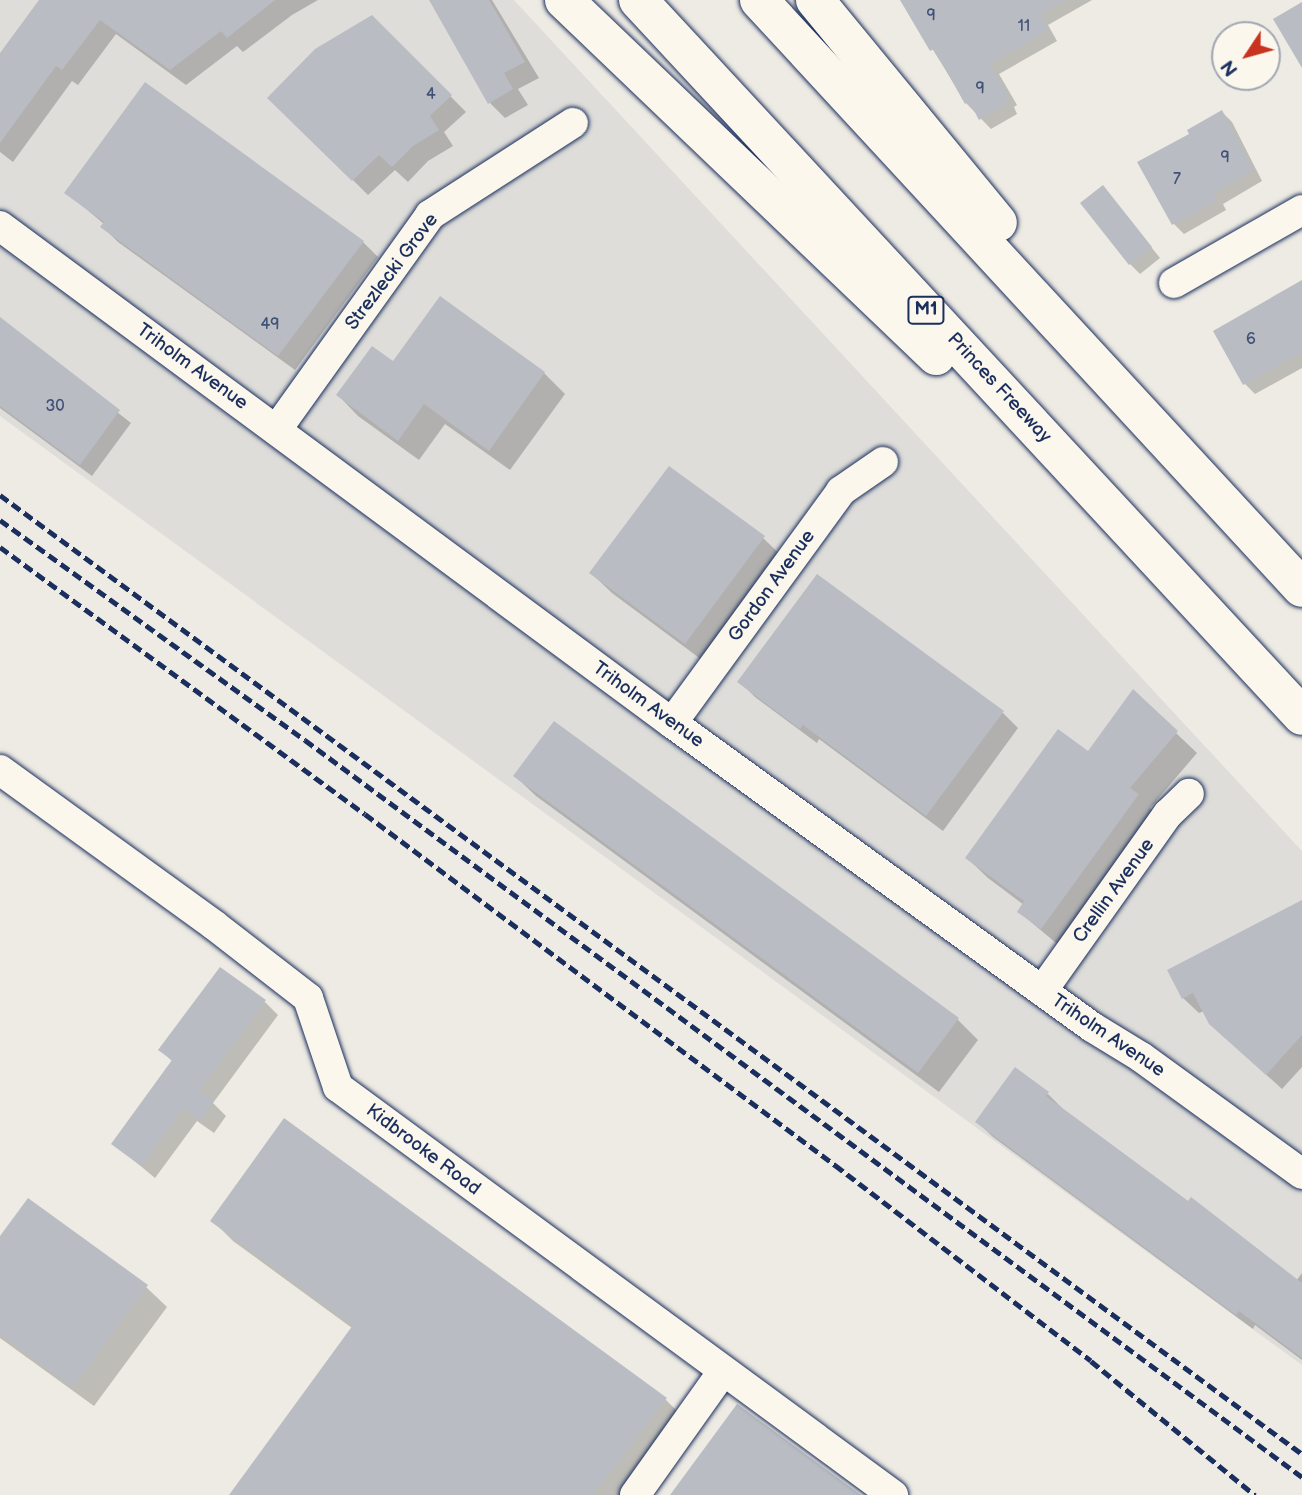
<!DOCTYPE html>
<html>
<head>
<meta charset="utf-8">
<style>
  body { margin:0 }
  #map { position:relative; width:1302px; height:1495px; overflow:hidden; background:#eeebe4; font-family:"Balsamiq Sans",sans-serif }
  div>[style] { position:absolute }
  .built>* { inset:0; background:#deddda }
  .shadow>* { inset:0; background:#0003 }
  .building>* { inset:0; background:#b9bcc3 }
  .roads { filter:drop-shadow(0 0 2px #1b2f5e) drop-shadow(0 0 2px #1b2f5e) }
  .minor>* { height:30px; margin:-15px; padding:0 15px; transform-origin:15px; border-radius:15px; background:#fbf7ec }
  .highway>* { height:38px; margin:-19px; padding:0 19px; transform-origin:19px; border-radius:19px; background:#fbf7ec }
  .rail>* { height:5px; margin-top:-2.5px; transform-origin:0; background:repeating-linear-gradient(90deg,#1b2f5e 0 10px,transparent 0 15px) }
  span { translate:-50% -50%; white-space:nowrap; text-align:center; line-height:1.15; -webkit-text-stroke:6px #fbf7ec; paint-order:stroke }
  .number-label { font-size:16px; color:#425277 }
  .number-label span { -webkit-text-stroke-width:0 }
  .shield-label span { padding:2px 5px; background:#fbf7ec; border:2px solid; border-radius:5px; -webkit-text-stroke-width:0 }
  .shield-label { font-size:18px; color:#1b2f5e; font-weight:700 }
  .street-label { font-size:19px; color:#1b2f5e }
  .north { position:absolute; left:1211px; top:21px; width:70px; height:70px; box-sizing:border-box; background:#fbf7ec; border:2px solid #a1a7b3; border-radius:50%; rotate:234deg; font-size:19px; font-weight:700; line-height:28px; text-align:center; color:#1b2f5e }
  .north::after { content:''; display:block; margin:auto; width:24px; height:32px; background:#c8321e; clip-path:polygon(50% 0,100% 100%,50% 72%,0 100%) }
</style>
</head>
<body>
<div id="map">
  <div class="built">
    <div style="clip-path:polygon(0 0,514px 0,1302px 851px,1302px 1365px,0 416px)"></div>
  </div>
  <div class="shadow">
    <div style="clip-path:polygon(43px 0,318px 0,292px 15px,243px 52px,237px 46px,186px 85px,116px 34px,78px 85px,72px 81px,13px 162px,0 152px,0 58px)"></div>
    <div style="clip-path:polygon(431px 0,492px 0,539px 78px,518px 89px,528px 105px,505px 118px,490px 103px)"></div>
    <div style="clip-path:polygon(902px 0,1092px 0,1048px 25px,1057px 41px,999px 74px,1017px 105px,1014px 107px,1017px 114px,991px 129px,966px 103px)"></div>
    <div style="clip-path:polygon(372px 17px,466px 112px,444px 132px,453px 146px,428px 161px,408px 182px,395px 170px,368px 195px,270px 98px)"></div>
    <div style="clip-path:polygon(1222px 112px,1232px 122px,1262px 181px,1223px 204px,1226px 210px,1184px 234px,1174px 224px)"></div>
    <div style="clip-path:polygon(1103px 187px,1160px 258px,1140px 274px,1130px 264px)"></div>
    <div style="clip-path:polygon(67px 193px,363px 242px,378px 257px,295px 370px,118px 242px,103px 227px,104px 224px)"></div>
    <div style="clip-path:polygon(1302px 282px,1302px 368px,1255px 394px,1245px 384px)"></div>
    <div style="clip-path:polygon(0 320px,131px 423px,92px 476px,0 408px)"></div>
    <div style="clip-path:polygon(394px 363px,544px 373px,565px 394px,510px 470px,445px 424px,419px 460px,358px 416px,338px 395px)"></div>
    <div style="clip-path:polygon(763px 538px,784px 558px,706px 663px,612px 593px,591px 573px)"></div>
    <div style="clip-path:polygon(740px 682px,1002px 712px,1018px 728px,943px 831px,819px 739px,817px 743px,755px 697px)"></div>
    <div style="clip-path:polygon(1176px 733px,1197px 753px,1150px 808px,1158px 816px,1062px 948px,1019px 912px,1024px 905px,988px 878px,967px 858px,1088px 753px)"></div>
    <div style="clip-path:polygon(515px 776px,957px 1019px,978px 1040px,939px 1092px,536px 796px)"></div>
    <div style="clip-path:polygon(1302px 902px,1302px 1067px,1282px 1089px,1226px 1038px,1204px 1011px,1199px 1013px,1183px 998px)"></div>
    <div style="clip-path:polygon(265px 1002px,278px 1015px,213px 1103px,226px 1116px,214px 1133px,197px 1121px,155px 1178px,113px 1143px,173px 1062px,160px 1050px)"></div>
    <div style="clip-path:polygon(1048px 1094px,1063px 1109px,1296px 1281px,1302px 1273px,1302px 1360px,1255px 1325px,1253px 1329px,993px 1137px,977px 1122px)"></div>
    <div style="clip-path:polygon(284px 1121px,666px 1400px,686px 1420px,629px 1495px,231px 1495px,352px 1328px,233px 1241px,212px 1220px)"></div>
    <div style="clip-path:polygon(0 1239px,146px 1287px,167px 1307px,94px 1406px,0 1338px)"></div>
  </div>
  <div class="building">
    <div style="clip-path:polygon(39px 0,275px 0,227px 38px,221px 31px,170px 70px,100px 20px,62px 70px,56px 66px,0 143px,0 53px)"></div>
    <div style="clip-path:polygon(429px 0,489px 0,525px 62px,504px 73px,513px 89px,488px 104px)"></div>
    <div style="clip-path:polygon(900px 0,1065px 0,1040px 15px,1048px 30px,990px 64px,1008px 95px,1005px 96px,1009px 103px,979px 120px,969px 101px,965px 104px,934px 49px,930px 51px)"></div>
    <div style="clip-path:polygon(1302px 2px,1302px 68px,1273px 19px)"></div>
    <div style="clip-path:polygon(372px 15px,452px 95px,430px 116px,439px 130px,413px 146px,392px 167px,379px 155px,352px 181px,267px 98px,315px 49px)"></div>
    <div style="clip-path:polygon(145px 82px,364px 241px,278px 356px,100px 227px,104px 222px,64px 193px)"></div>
    <div style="clip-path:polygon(1222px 110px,1253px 170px,1214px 193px,1217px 200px,1172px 225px,1137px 162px,1189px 134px,1187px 130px)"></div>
    <div style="clip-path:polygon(1103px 185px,1152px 247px,1129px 265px,1080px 203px)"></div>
    <div style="clip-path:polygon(1302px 280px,1302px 353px,1243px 385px,1213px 331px)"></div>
    <div style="clip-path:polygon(440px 296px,545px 372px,489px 451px,424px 404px,398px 441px,336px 395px,372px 346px,393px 361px)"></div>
    <div style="clip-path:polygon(0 317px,120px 410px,80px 465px,0 406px)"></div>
    <div style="clip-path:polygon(669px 466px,765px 536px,685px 644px,589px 573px)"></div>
    <div style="clip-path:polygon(817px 574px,1004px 711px,926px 816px,803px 725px,800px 729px,737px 682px)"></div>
    <div style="clip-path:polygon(1133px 689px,1178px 731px,1130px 788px,1139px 794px,1041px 929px,1017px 912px,1024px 901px,965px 858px,1058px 729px,1088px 751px)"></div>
    <div style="clip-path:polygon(554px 721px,959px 1018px,918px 1073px,513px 776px)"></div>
    <div style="clip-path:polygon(1302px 900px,1302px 1035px,1266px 1075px,1209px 1024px,1193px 993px,1182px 999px,1167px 970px)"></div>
    <div style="clip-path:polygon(220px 967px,266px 1000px,199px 1091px,214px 1101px,200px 1121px,183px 1109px,141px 1166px,111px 1144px,172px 1060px,158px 1050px)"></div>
    <div style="clip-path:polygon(1015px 1067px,1049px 1092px,1046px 1096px,1188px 1201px,1191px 1197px,1302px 1283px,1302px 1358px,1239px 1311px,1236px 1315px,975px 1122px)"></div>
    <div style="clip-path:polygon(284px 1118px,667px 1398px,593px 1495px,229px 1495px,353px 1325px,210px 1221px)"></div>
    <div style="clip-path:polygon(28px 1198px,148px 1285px,73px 1387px,0 1334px,0 1236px)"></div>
    <div style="clip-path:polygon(737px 1404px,861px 1495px,670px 1495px)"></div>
  </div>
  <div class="roads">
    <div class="minor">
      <div style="left:0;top:226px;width:836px;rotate:36.49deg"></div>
      <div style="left:672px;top:723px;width:518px;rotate:35.9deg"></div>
      <div style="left:1092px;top:1027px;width:57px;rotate:31.5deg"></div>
      <div style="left:1141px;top:1057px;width:199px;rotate:36deg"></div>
      <div style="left:1174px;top:283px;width:147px;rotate:-29.7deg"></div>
      <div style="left:277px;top:429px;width:263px;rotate:-54.4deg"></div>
      <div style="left:430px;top:215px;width:170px;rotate:-32.8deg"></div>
      <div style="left:672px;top:723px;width:287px;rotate:-53.9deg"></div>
      <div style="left:841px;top:491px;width:51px;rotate:-34.6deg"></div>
      <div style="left:0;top:770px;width:264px;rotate:35.9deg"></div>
      <div style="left:214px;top:925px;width:119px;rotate:37.8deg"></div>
      <div style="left:308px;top:998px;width:94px;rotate:71.4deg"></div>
      <div style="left:338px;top:1087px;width:689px;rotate:36.32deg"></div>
      <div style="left:1042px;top:991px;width:217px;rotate:-54.6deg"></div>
      <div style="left:1168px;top:814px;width:29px;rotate:-44deg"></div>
      <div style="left:635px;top:1495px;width:152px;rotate:-54.6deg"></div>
    </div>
    <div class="highway">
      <div style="left:564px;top:0;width:515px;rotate:43.74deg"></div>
      <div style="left:638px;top:0;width:976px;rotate:47.16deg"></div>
      <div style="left:759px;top:0;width:800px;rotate:47.28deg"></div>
      <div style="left:815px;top:0;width:288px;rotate:50.6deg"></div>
    </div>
  </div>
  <div class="rail">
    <div style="left:0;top:495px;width:1617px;rotate:36.37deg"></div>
    <div style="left:0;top:520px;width:376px;rotate:35.8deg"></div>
    <div style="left:305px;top:740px;width:1240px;rotate:36.47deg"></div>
    <div style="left:0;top:547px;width:452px;rotate:36.2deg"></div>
    <div style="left:365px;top:814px;width:587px;rotate:36.75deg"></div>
    <div style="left:835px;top:1165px;width:322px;rotate:37.4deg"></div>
    <div style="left:1091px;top:1361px;width:212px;rotate:39.3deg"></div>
  </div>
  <div class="number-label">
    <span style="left:931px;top:16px">9</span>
    <span style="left:1024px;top:27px">11</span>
    <span style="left:980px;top:89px">9</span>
    <span style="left:431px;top:95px">4</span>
    <span style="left:1225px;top:158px">9</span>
    <span style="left:1177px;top:180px">7</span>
    <span style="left:270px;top:325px">49</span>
    <span style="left:1251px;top:340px">6</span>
    <span style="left:55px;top:407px">30</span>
  </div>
  <div class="shield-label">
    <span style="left:926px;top:310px">M1</span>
  </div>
  <div class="street-label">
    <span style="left:392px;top:272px;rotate:-53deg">Strezlecki Grove</span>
    <span style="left:192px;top:367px;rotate:36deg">Triholm Avenue</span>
    <span style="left:999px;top:388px;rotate:47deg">Princes Freeway</span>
    <span style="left:772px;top:586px;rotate:-54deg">Gordon Avenue</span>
    <span style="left:648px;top:705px;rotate:36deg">Triholm Avenue</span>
    <span style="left:1114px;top:891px;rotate:-54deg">Crellin Avenue</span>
    <span style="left:1108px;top:1036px;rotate:34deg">Triholm Avenue</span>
    <span style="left:423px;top:1150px;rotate:37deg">Kidbrooke Road</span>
  </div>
  <div class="north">N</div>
</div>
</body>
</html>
